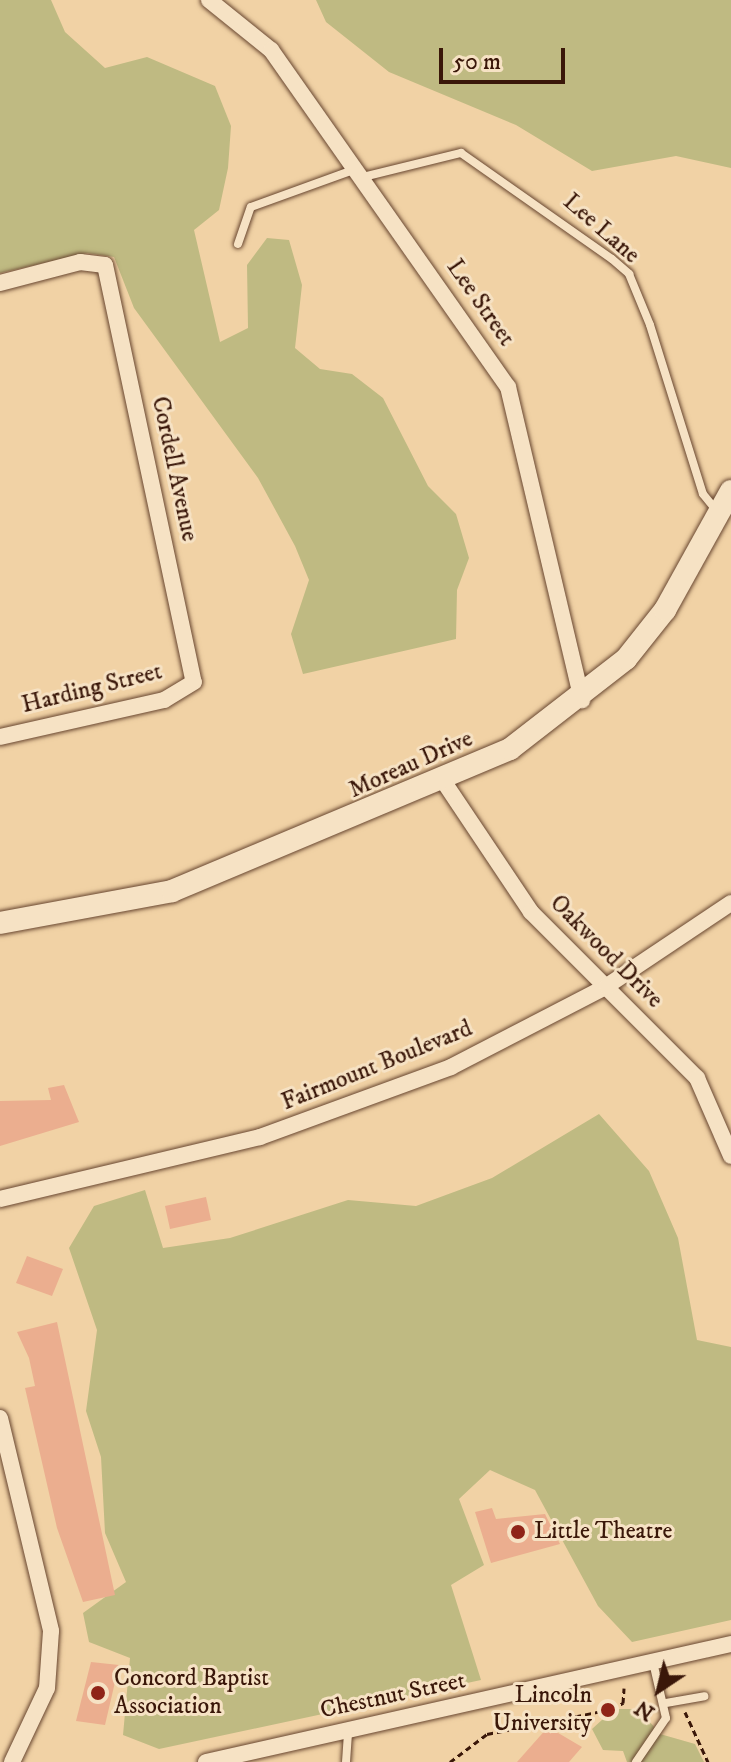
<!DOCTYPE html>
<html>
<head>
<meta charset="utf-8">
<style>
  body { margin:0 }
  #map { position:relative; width:731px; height:1762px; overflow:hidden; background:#f1d2a5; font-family:"IM FELL DW Pica",serif }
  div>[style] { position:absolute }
  .green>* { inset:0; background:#bfba82 }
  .building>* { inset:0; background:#ebae8f }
  .path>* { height:3px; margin-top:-1.5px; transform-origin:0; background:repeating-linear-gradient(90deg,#3a1709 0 6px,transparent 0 10px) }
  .roads { filter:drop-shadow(0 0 2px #684630) drop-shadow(0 0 2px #684630) }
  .lane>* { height:8px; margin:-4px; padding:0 4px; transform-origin:4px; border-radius:4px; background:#f6e2c4 }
  .street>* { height:16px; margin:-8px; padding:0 8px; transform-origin:8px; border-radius:8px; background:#f6e2c4 }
  .secondary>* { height:22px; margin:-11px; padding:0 11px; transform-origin:11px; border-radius:11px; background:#f6e2c4 }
  .dots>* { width:22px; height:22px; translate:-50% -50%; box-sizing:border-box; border:4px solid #f6e2c4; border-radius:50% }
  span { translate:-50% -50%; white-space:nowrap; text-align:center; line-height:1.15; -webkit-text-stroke:6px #f6e2c4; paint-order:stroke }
  .street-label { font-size:24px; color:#3a1709 }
  .poi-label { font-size:24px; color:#3a1709 }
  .left { translate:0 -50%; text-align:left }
  .right { translate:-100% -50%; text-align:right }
  .north { position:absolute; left:619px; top:1650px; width:80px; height:80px; -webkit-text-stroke:6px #f6e2c4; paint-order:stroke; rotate:215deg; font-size:22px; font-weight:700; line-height:32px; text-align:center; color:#3a1709 }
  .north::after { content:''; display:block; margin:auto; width:28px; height:36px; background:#3a1709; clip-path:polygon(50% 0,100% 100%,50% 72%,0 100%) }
  .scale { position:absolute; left:439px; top:48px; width:126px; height:36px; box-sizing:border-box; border:4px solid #3a1709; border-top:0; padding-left:10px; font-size:24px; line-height:28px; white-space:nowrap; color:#3a1709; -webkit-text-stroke:6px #f6e2c4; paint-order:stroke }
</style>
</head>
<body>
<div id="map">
  <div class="green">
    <div style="clip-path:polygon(0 0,51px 0,65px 32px,105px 68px,147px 57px,215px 86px,231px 126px,228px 168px,219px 210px,194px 230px,220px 342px,248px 328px,247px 265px,267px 238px,289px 240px,302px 285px,295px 348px,320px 369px,352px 374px,383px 398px,428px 486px,456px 514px,469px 558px,457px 590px,456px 639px,303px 674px,291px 634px,309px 580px,295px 546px,258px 478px,134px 308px,114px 257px,87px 253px,0 273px)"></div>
    <div style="clip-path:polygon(316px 0,731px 0,731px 168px,676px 156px,592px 171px,516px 125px,389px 72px,326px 22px)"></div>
    <div style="clip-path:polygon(599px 1114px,649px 1171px,678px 1238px,697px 1340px,731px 1347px,731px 1620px,632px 1642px,598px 1606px,535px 1490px,490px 1470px,459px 1499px,484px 1565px,451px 1585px,481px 1680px,159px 1749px,123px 1735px,130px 1658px,89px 1642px,83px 1613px,126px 1582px,105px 1533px,101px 1457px,86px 1411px,97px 1330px,69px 1248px,94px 1206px,145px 1190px,163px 1248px,230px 1238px,348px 1200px,416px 1206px,492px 1178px)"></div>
    <div style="clip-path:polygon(614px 1709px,639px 1709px,660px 1734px,695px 1744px,704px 1762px,627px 1762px,623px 1751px,603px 1750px,592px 1729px)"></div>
  </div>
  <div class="building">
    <div style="clip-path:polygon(64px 1085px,79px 1122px,0 1146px,0 1101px,51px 1100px,48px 1088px)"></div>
    <div style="clip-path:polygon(206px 1197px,211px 1220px,170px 1229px,165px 1206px)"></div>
    <div style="clip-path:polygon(27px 1256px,63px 1269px,52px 1296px,16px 1283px)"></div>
    <div style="clip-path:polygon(57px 1322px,115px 1595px,83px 1602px,57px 1528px,25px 1388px,35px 1386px,29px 1358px,17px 1332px)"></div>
    <div style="clip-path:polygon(492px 1508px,496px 1519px,545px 1514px,560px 1544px,491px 1563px,475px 1512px)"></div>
    <div style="clip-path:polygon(91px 1662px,119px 1665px,105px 1725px,76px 1721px)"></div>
    <div style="clip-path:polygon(548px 1727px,582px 1747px,569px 1762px,517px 1762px)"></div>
  </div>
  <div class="path">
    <div style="left:685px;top:1712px;width:55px;rotate:65.3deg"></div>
    <div style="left:450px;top:1762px;width:46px;rotate:-37.1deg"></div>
    <div style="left:487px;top:1734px;width:127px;rotate:-11.3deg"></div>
    <div style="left:612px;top:1709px;width:13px;rotate:-29deg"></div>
    <div style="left:623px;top:1703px;width:15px;rotate:-86deg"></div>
  </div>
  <div class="roads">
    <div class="lane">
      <div style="left:363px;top:177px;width:101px;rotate:-13.8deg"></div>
      <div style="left:461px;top:153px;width:184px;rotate:35.1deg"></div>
      <div style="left:612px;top:259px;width:23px;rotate:41deg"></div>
      <div style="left:629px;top:274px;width:55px;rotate:67.6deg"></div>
      <div style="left:650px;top:325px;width:177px;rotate:72.6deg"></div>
      <div style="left:703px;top:494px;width:22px;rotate:51deg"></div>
      <div style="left:238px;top:244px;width:39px;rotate:-71deg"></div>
      <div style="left:251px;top:207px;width:112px;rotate:-19.9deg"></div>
      <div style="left:666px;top:1703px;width:39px;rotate:-10deg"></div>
      <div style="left:346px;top:1762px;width:31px;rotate:-86deg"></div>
      <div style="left:636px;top:1762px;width:53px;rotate:-55.7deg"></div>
      <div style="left:666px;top:1718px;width:57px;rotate:-103.1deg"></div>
    </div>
    <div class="street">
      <div style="left:209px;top:0;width:80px;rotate:38.9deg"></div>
      <div style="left:271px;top:50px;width:412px;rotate:54.9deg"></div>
      <div style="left:508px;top:387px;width:322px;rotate:76.7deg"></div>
      <div style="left:0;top:283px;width:83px;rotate:-14.7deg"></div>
      <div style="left:80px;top:262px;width:25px;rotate:7deg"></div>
      <div style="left:105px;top:265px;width:426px;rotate:78deg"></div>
      <div style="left:194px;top:682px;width:35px;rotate:149deg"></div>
      <div style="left:164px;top:700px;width:168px;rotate:167.3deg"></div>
      <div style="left:444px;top:782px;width:156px;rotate:56.2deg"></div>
      <div style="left:531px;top:912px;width:235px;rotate:45deg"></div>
      <div style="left:697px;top:1078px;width:85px;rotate:66.4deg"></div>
      <div style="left:0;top:1199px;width:267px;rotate:-13.4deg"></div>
      <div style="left:260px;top:1137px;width:203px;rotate:-20.1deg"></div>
      <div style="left:451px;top:1067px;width:176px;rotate:-27.4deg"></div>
      <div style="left:607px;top:986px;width:149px;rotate:-33.8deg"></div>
      <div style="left:0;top:1418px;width:219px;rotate:76.5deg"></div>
      <div style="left:51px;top:1631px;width:57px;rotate:94deg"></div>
      <div style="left:47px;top:1688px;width:82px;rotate:115.3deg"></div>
      <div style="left:206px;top:1762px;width:538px;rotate:-12.67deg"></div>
    </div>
    <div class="secondary">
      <div style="left:0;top:923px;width:175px;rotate:-10.5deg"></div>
      <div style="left:172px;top:891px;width:367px;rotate:-22.8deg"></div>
      <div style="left:510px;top:749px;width:147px;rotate:-37.8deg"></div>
      <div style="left:626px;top:659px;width:63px;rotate:-51.5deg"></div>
      <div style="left:665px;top:610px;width:136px;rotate:-61deg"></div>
    </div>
  </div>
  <div class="dots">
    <div style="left:518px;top:1532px;background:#8f2418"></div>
    <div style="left:98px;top:1693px;background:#8f2418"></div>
    <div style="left:608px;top:1710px;background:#8f2418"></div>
  </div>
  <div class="street-label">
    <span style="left:601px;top:229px;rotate:41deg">Lee Lane</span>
    <span style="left:480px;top:303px;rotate:55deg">Lee Street</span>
    <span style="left:174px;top:469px;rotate:78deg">Cordell Avenue</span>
    <span style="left:92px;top:689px;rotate:-14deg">Harding Street</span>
    <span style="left:411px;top:765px;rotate:-24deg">Moreau Drive</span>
    <span style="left:606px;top:952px;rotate:45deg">Oakwood Drive</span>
    <span style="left:377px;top:1066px;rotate:-22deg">Fairmount Boulevard</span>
    <span style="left:393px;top:1696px;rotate:-12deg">Chestnut Street</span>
  </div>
  <div class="poi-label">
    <span class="left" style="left:534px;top:1532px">Little Theatre</span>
    <span class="left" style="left:114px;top:1693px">Concord Baptist<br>Association</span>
    <span class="right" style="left:592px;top:1710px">Lincoln<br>University</span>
  </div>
  <div class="north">N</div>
  <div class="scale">50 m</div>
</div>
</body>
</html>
